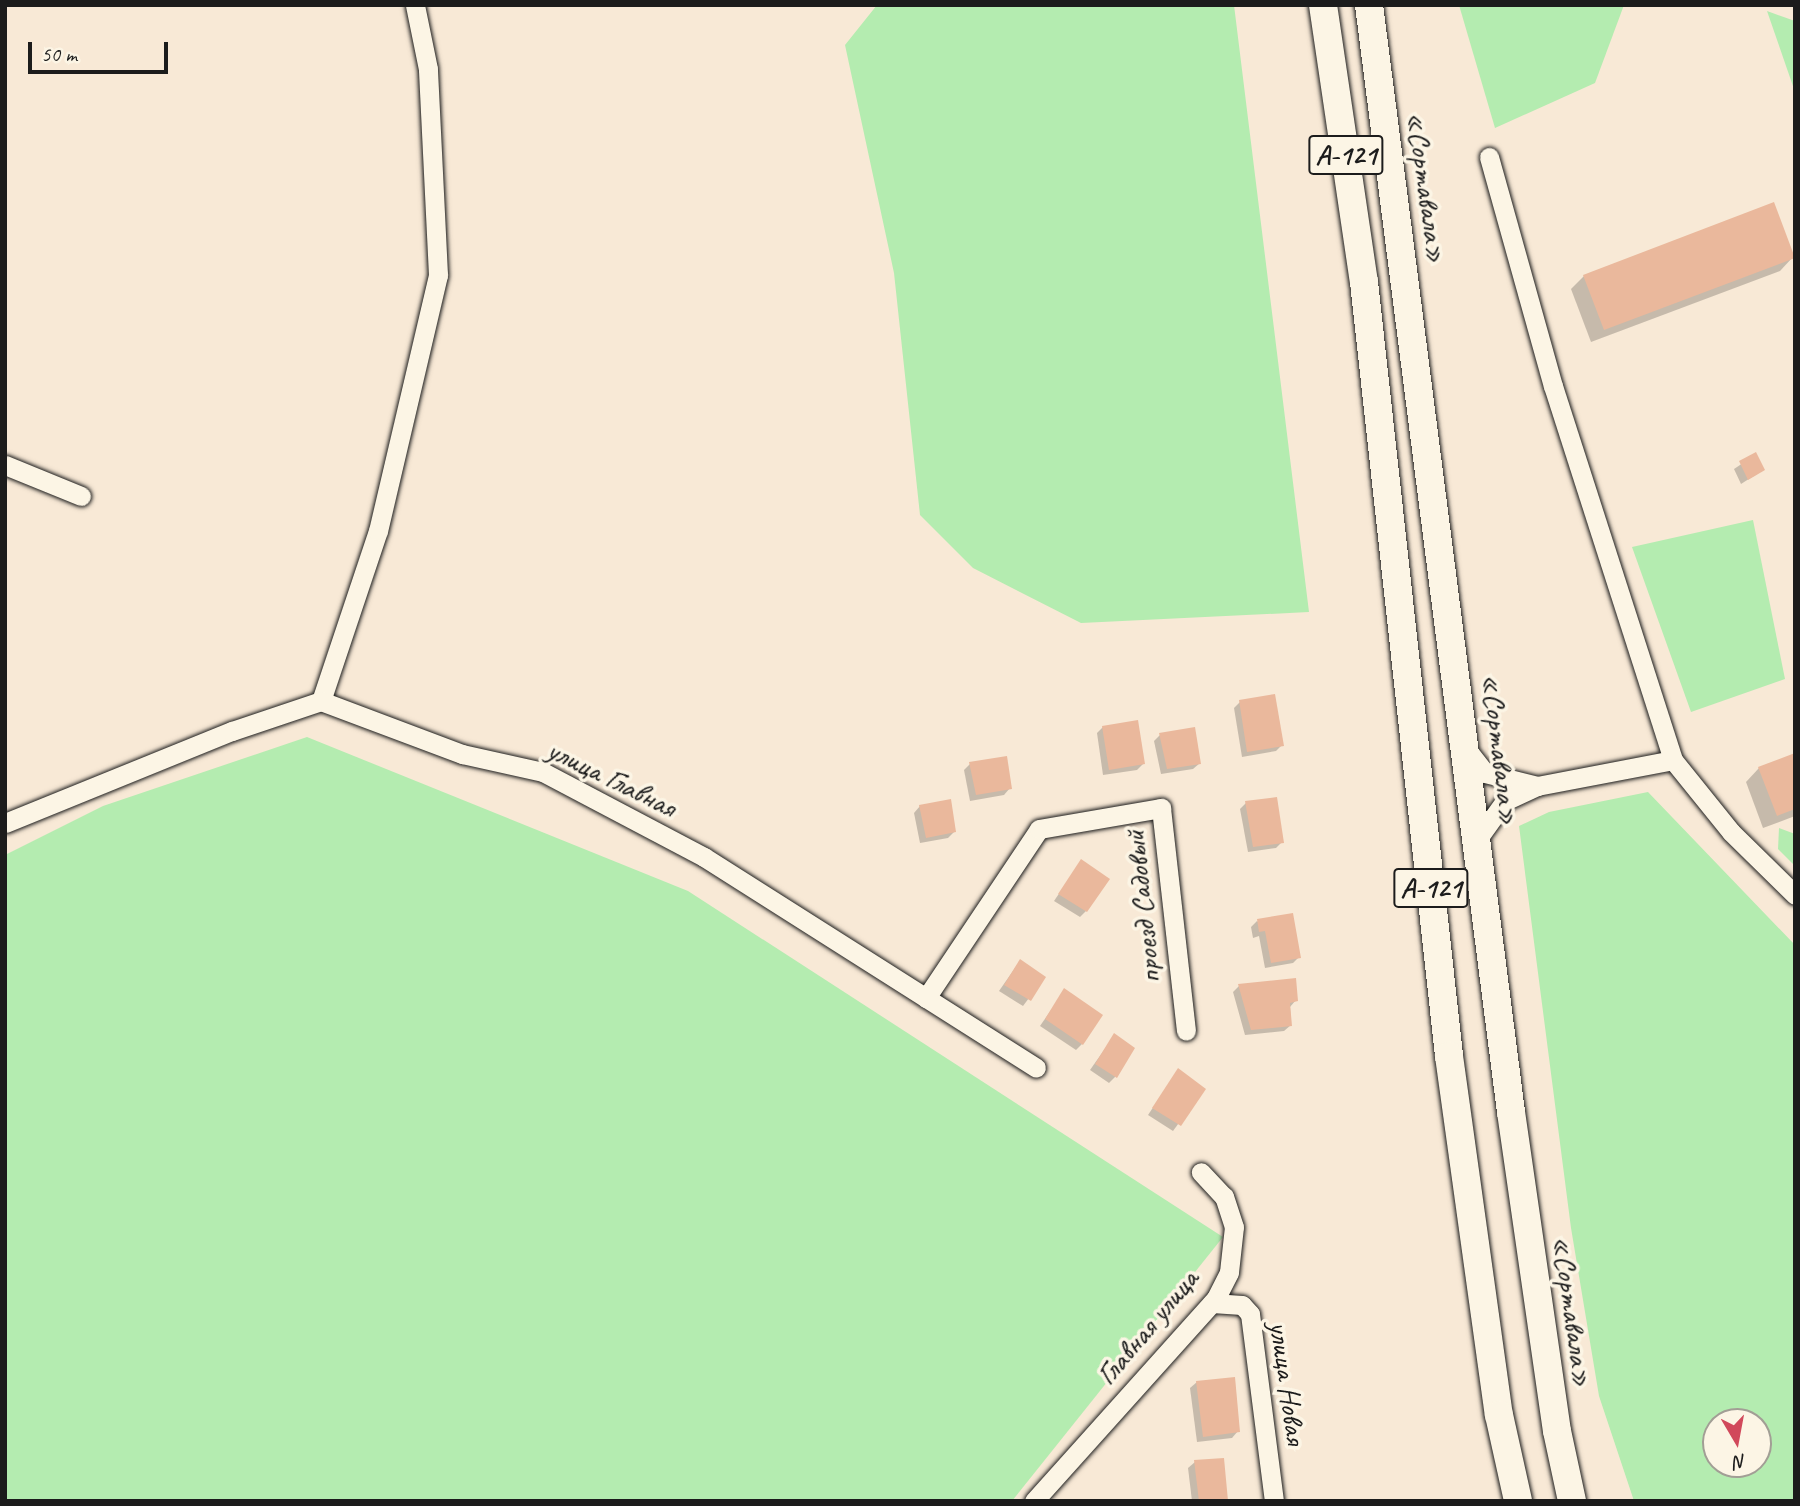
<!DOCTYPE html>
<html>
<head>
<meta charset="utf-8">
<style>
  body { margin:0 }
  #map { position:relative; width:1800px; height:1506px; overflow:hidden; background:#f8e9d6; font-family:Caveat,sans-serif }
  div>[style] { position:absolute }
  .green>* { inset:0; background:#b4ecb0 }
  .shadow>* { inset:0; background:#0003 }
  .building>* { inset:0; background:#eab89c }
  .roads { filter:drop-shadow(0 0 2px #1c1c1c) drop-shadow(0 0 2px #1c1c1c) }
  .minor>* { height:19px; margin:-9.5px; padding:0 9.5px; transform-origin:9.5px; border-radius:9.5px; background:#fcf5e5 }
  .highway>* { height:28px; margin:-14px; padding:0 14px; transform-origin:14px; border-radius:14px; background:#fcf5e5 }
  span { translate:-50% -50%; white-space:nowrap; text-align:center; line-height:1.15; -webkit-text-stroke:7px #fcf5e5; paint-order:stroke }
  .shield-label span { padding:2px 5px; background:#fcf5e5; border:2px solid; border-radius:5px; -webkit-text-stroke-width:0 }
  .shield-label { font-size:28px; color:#1c1c1c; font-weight:700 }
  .street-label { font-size:30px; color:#1c1c1c }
  .frame { position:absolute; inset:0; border:7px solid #1c1c1c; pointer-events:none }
  .north { position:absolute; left:1702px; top:1408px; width:70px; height:70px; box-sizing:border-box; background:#fcf5e5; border:2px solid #a29e95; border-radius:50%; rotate:170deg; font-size:19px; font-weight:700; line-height:28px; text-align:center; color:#1c1c1c }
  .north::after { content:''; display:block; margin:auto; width:24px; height:32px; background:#d1495b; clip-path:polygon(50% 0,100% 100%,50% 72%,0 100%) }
  .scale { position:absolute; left:28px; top:42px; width:140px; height:32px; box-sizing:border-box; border:4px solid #1c1c1c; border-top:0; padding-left:9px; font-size:21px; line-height:24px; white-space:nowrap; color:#1c1c1c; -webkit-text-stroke:5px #fcf5e5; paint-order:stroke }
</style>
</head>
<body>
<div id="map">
  <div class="green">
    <div style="clip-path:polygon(877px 5px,1234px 5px,1309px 612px,1081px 623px,973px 568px,920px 515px,894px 273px,845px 45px)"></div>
    <div style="clip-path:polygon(1459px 5px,1624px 5px,1595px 83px,1495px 128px)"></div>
    <div style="clip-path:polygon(1767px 11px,1795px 21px,1795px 92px)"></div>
    <div style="clip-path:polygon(1753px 520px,1785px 679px,1691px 712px,1632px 547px)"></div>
    <div style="clip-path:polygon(307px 737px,688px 891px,1223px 1237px,1012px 1501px,5px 1501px,5px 855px,103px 806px)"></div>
    <div style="clip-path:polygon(evenodd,1648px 792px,1795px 945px,1795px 1501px,1634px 1501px,1599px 1396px,1571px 1228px,1519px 826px,1549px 812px,1648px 792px,1758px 1422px,1758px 1464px,1716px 1464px,1716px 1422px,1758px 1422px)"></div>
    <div style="clip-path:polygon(1779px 828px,1795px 834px,1795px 866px,1778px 849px)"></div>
  </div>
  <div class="shadow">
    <div style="clip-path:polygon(1793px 257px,1780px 271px,1591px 342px,1571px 289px,1584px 276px)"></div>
    <div style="clip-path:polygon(1755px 455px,1763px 470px,1741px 484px,1734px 469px)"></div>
    <div style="clip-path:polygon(1240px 702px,1282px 745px,1276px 751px,1242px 757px,1234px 708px)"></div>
    <div style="clip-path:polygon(1103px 727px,1143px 764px,1137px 770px,1103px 775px,1097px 733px)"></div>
    <div style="clip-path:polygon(1160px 735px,1200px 763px,1193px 769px,1161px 774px,1154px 741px)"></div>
    <div style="clip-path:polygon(1795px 755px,1795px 816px,1763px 828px,1746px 782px,1759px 768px)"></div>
    <div style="clip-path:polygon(970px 764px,1010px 788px,1004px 795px,970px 801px,964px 770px)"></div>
    <div style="clip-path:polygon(1246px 803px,1282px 842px,1276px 848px,1248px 852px,1240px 809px)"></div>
    <div style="clip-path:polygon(920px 806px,954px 832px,948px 838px,920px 843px,914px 813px)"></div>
    <div style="clip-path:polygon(1081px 861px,1086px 911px,1080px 917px,1054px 901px)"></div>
    <div style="clip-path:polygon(1257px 921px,1299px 957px,1293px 963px,1265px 968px,1259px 936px,1253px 938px,1251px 927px)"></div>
    <div style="clip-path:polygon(1020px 961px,1044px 978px,1023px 1006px,999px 991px)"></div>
    <div style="clip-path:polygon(1239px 986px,1296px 1000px,1290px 1007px,1291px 1025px,1284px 1031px,1245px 1035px,1233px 992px)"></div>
    <div style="clip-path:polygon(1065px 990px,1082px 1044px,1076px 1050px,1040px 1026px)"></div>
    <div style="clip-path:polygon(1114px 1036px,1115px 1077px,1109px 1083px,1090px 1070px)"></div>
    <div style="clip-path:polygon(1178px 1070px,1203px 1090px,1173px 1131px,1148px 1115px)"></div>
    <div style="clip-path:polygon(1197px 1382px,1238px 1431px,1232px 1438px,1197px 1442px,1190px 1388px)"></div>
    <div style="clip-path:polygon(1195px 1462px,1226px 1501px,1192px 1501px,1188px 1468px)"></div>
  </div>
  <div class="building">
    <div style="clip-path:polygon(1774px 202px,1795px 258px,1604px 330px,1583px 275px)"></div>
    <div style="clip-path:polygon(1756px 452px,1765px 470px,1748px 480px,1739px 461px)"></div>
    <div style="clip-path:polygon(1275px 694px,1284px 746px,1247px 752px,1239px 700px)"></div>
    <div style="clip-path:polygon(1138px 720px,1145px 764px,1109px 770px,1102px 726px)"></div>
    <div style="clip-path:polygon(1195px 727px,1201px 764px,1167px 769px,1159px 733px)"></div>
    <div style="clip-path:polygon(1795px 753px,1795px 809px,1777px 816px,1758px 767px)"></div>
    <div style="clip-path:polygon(1007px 756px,1012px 789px,976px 795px,969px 762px)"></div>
    <div style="clip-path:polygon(1277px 797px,1284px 843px,1253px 847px,1245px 801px)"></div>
    <div style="clip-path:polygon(951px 799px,956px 832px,926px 838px,919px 805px)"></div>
    <div style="clip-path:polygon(1081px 859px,1110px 879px,1087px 912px,1058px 894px)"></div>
    <div style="clip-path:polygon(1293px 913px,1301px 958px,1271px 963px,1265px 931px,1259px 932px,1257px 919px)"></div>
    <div style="clip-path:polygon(1020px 959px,1046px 977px,1031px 1001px,1004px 985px)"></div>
    <div style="clip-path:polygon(1296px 978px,1298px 1001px,1290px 1003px,1292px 1026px,1251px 1030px,1238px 984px)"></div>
    <div style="clip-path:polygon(1064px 988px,1103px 1015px,1083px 1045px,1045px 1019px)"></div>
    <div style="clip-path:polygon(1114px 1033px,1135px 1048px,1117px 1078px,1095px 1064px)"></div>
    <div style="clip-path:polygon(1178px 1068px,1206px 1089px,1181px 1126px,1152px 1108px)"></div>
    <div style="clip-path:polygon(1235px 1377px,1240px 1432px,1203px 1437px,1196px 1381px)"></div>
    <div style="clip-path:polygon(1224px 1458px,1228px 1501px,1199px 1501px,1194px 1460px)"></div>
  </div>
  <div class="roads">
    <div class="minor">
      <div style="left:1489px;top:157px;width:238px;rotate:74.4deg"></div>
      <div style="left:1553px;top:386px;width:393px;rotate:72.2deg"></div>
      <div style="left:1673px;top:760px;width:92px;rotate:51.1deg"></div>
      <div style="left:1731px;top:832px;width:90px;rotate:44.5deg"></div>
      <div style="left:5px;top:465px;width:82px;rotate:22.2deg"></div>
      <div style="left:321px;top:701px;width:179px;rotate:-71.5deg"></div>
      <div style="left:378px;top:531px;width:263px;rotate:-76.8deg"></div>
      <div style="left:438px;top:275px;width:206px;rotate:-92.8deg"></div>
      <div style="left:428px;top:69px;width:65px;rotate:-101.5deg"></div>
      <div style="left:1468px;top:751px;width:28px;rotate:52deg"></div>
      <div style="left:1485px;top:773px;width:54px;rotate:14deg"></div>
      <div style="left:5px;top:823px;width:245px;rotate:-22.1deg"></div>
      <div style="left:232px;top:731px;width:94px;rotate:-18.6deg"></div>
      <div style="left:321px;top:701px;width:151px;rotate:20.6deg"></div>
      <div style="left:462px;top:754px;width:83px;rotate:12.5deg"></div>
      <div style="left:543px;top:772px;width:182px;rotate:27.8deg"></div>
      <div style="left:704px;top:857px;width:393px;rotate:32.4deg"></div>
      <div style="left:1479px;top:837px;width:44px;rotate:-54.2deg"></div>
      <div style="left:1505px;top:801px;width:35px;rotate:-25deg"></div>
      <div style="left:1537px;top:786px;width:138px;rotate:-10.8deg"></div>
      <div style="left:926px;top:998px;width:203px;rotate:-56.2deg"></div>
      <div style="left:1039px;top:829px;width:124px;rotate:-9.8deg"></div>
      <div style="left:1161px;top:808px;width:224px;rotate:83.6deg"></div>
      <div style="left:1212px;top:1303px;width:30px;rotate:4deg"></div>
      <div style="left:1242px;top:1305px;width:12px;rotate:48deg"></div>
      <div style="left:1250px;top:1314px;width:189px;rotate:82.7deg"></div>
      <div style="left:1034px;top:1501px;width:273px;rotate:-48.1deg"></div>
      <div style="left:1216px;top:1298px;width:29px;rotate:-63deg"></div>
      <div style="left:1229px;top:1272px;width:45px;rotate:-83.7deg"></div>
      <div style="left:1234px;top:1227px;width:32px;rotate:-108deg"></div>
      <div style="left:1224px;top:1197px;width:34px;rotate:-133deg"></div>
    </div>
    <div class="highway">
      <div style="left:1323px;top:5px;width:280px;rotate:81.6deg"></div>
      <div style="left:1364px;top:282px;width:779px;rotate:83.73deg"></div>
      <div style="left:1449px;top:1056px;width:362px;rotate:82.1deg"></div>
      <div style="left:1499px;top:1415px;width:88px;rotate:77.5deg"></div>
      <div style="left:1369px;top:5px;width:1116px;rotate:82.69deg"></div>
      <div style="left:1511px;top:1112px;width:322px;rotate:81.8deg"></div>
      <div style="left:1557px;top:1431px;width:72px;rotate:77.9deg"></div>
    </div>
  </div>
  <div class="shield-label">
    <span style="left:1346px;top:155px">А-121</span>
    <span style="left:1431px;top:888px">А-121</span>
  </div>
  <div class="street-label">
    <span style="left:1427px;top:187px;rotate:82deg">«Сортавала»</span>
    <span style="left:1501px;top:749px;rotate:83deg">«Сортавала»</span>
    <span style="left:612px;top:778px;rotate:26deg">улица Главная</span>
    <span style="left:1142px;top:907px;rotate:-96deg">проезд Садовый</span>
    <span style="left:1573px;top:1311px;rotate:82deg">«Сортавала»</span>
    <span style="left:1147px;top:1327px;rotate:-50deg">Главная улица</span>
    <span style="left:1288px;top:1383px;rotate:82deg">улица Новая</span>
  </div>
  <div class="frame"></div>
  <div class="north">N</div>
  <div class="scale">50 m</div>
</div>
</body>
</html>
